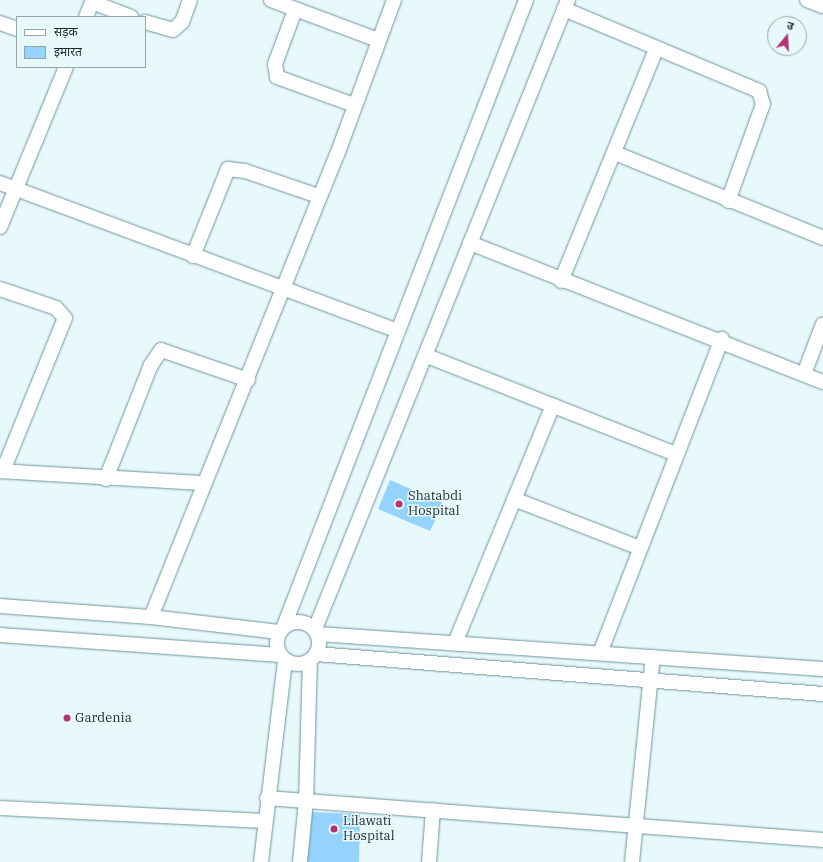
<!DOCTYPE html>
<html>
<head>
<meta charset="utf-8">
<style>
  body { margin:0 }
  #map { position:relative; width:823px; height:862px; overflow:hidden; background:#e8f9fc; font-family:"IBM Plex Serif","Noto Sans Devanagari",serif }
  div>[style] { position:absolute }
  .building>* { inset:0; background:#93d3fe }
  .roads { filter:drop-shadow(0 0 1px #6d969d) drop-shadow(0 0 1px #6d969d) }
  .minor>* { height:14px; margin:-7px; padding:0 7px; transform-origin:7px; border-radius:7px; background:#fff }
  .minor>.ring { margin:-7px; padding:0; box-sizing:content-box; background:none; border:14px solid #fff; border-radius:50% }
  .dots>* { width:11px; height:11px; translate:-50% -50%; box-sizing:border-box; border:2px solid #e8f9fc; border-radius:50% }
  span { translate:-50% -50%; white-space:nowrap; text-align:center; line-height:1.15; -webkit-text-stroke:3px #e8f9fc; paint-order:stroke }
  .poi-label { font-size:13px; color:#18292c }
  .left { translate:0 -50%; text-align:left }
  .legend { position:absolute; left:16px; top:16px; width:130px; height:52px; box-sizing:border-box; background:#e8f9fc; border:1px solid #95a6a9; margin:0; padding:5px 7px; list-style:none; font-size:12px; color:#18292c }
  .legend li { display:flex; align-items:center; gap:8px; height:20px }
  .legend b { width:20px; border:1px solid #95a6a9 }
  .north { position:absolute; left:767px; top:16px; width:40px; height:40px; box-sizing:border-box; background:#e8f9fc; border:1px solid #95a6a9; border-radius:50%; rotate:18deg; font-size:11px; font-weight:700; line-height:16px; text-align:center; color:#18292c }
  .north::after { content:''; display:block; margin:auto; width:14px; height:18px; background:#b73073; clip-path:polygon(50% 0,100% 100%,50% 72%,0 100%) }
</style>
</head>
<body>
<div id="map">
  <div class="building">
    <div style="clip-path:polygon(390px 480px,443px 503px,430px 531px,378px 509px)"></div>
    <div style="clip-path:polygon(309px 812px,360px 814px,359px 862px,307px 862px)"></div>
  </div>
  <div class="roads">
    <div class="minor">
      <div style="left:271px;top:0;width:114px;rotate:20.5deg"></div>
      <div style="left:807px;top:0;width:17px;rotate:21deg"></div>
      <div style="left:92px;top:2px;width:42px;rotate:21deg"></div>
      <div style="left:564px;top:9px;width:212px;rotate:22.8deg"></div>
      <div style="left:759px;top:91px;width:14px;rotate:73deg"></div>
      <div style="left:763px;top:104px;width:103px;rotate:109.8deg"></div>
      <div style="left:295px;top:10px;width:58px;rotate:110.3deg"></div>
      <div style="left:275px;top:64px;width:13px;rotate:81deg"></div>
      <div style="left:277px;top:77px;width:82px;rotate:20deg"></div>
      <div style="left:86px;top:17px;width:18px;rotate:-68deg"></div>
      <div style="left:145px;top:22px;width:29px;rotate:16deg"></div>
      <div style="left:173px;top:30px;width:12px;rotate:-42deg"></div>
      <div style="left:182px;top:22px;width:23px;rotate:-70deg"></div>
      <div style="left:0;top:23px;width:18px;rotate:19deg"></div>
      <div style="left:615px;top:153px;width:225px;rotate:22.2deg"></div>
      <div style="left:0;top:183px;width:424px;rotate:20.4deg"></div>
      <div style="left:0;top:227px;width:173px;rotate:-67.6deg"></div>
      <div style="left:470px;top:243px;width:379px;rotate:21.5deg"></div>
      <div style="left:193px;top:256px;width:94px;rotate:-68.1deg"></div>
      <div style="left:228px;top:169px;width:17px;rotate:7deg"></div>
      <div style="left:245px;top:171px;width:77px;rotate:18.9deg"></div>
      <div style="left:561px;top:281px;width:251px;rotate:-67.7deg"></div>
      <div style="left:0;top:289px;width:59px;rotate:18.7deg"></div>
      <div style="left:56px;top:308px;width:13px;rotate:48deg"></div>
      <div style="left:65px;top:318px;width:165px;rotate:112.1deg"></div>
      <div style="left:427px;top:356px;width:268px;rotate:21.5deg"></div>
      <div style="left:804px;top:374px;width:53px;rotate:-69.2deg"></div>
      <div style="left:0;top:471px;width:203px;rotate:3.4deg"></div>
      <div style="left:106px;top:479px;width:123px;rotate:-68.5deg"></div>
      <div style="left:151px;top:365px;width:18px;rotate:-56deg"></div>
      <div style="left:161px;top:350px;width:92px;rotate:19deg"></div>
      <div style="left:514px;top:499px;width:135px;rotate:21.3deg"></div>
      <div style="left:0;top:606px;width:151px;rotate:4.2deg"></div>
      <div style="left:151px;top:617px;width:129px;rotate:6.7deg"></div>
      <div style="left:151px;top:617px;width:498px;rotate:-68.1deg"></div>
      <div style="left:337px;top:155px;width:165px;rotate:-69.8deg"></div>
      <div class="ring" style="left:277px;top:622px;width:28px;height:28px"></div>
      <div style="left:284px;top:626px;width:671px;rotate:-68.86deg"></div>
      <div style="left:315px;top:629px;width:678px;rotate:-68.09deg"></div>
      <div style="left:318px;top:634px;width:506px;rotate:3.96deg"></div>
      <div style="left:0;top:635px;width:281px;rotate:4.1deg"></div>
      <div style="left:455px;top:643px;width:257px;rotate:-67.6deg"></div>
      <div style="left:600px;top:653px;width:337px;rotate:-68.8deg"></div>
      <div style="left:316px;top:654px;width:509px;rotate:4.51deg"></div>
      <div style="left:267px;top:798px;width:558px;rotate:4.32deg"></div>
      <div style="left:0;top:808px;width:265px;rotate:2.8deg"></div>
      <div style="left:261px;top:862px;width:203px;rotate:-83.2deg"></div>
      <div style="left:300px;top:862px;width:61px;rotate:-84.4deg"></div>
      <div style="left:306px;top:801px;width:141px;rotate:-88.4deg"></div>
      <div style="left:429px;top:862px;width:52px;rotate:-85.6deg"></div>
      <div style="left:632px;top:862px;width:206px;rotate:-84.2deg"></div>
    </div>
  </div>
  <div class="dots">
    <div style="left:399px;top:504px;background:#b73073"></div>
    <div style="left:67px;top:718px;background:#b73073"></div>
    <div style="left:334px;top:829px;background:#b73073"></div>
  </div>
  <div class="poi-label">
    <span class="left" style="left:408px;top:504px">Shatabdi<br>Hospital</span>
    <span class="left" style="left:75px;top:718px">Gardenia</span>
    <span class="left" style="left:343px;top:829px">Lilawati<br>Hospital</span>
  </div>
  <ul class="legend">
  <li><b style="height:5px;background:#fff"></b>सड़क</li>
  <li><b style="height:11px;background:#93d3fe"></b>इमारत</li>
  </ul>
  <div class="north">उ</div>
</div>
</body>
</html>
